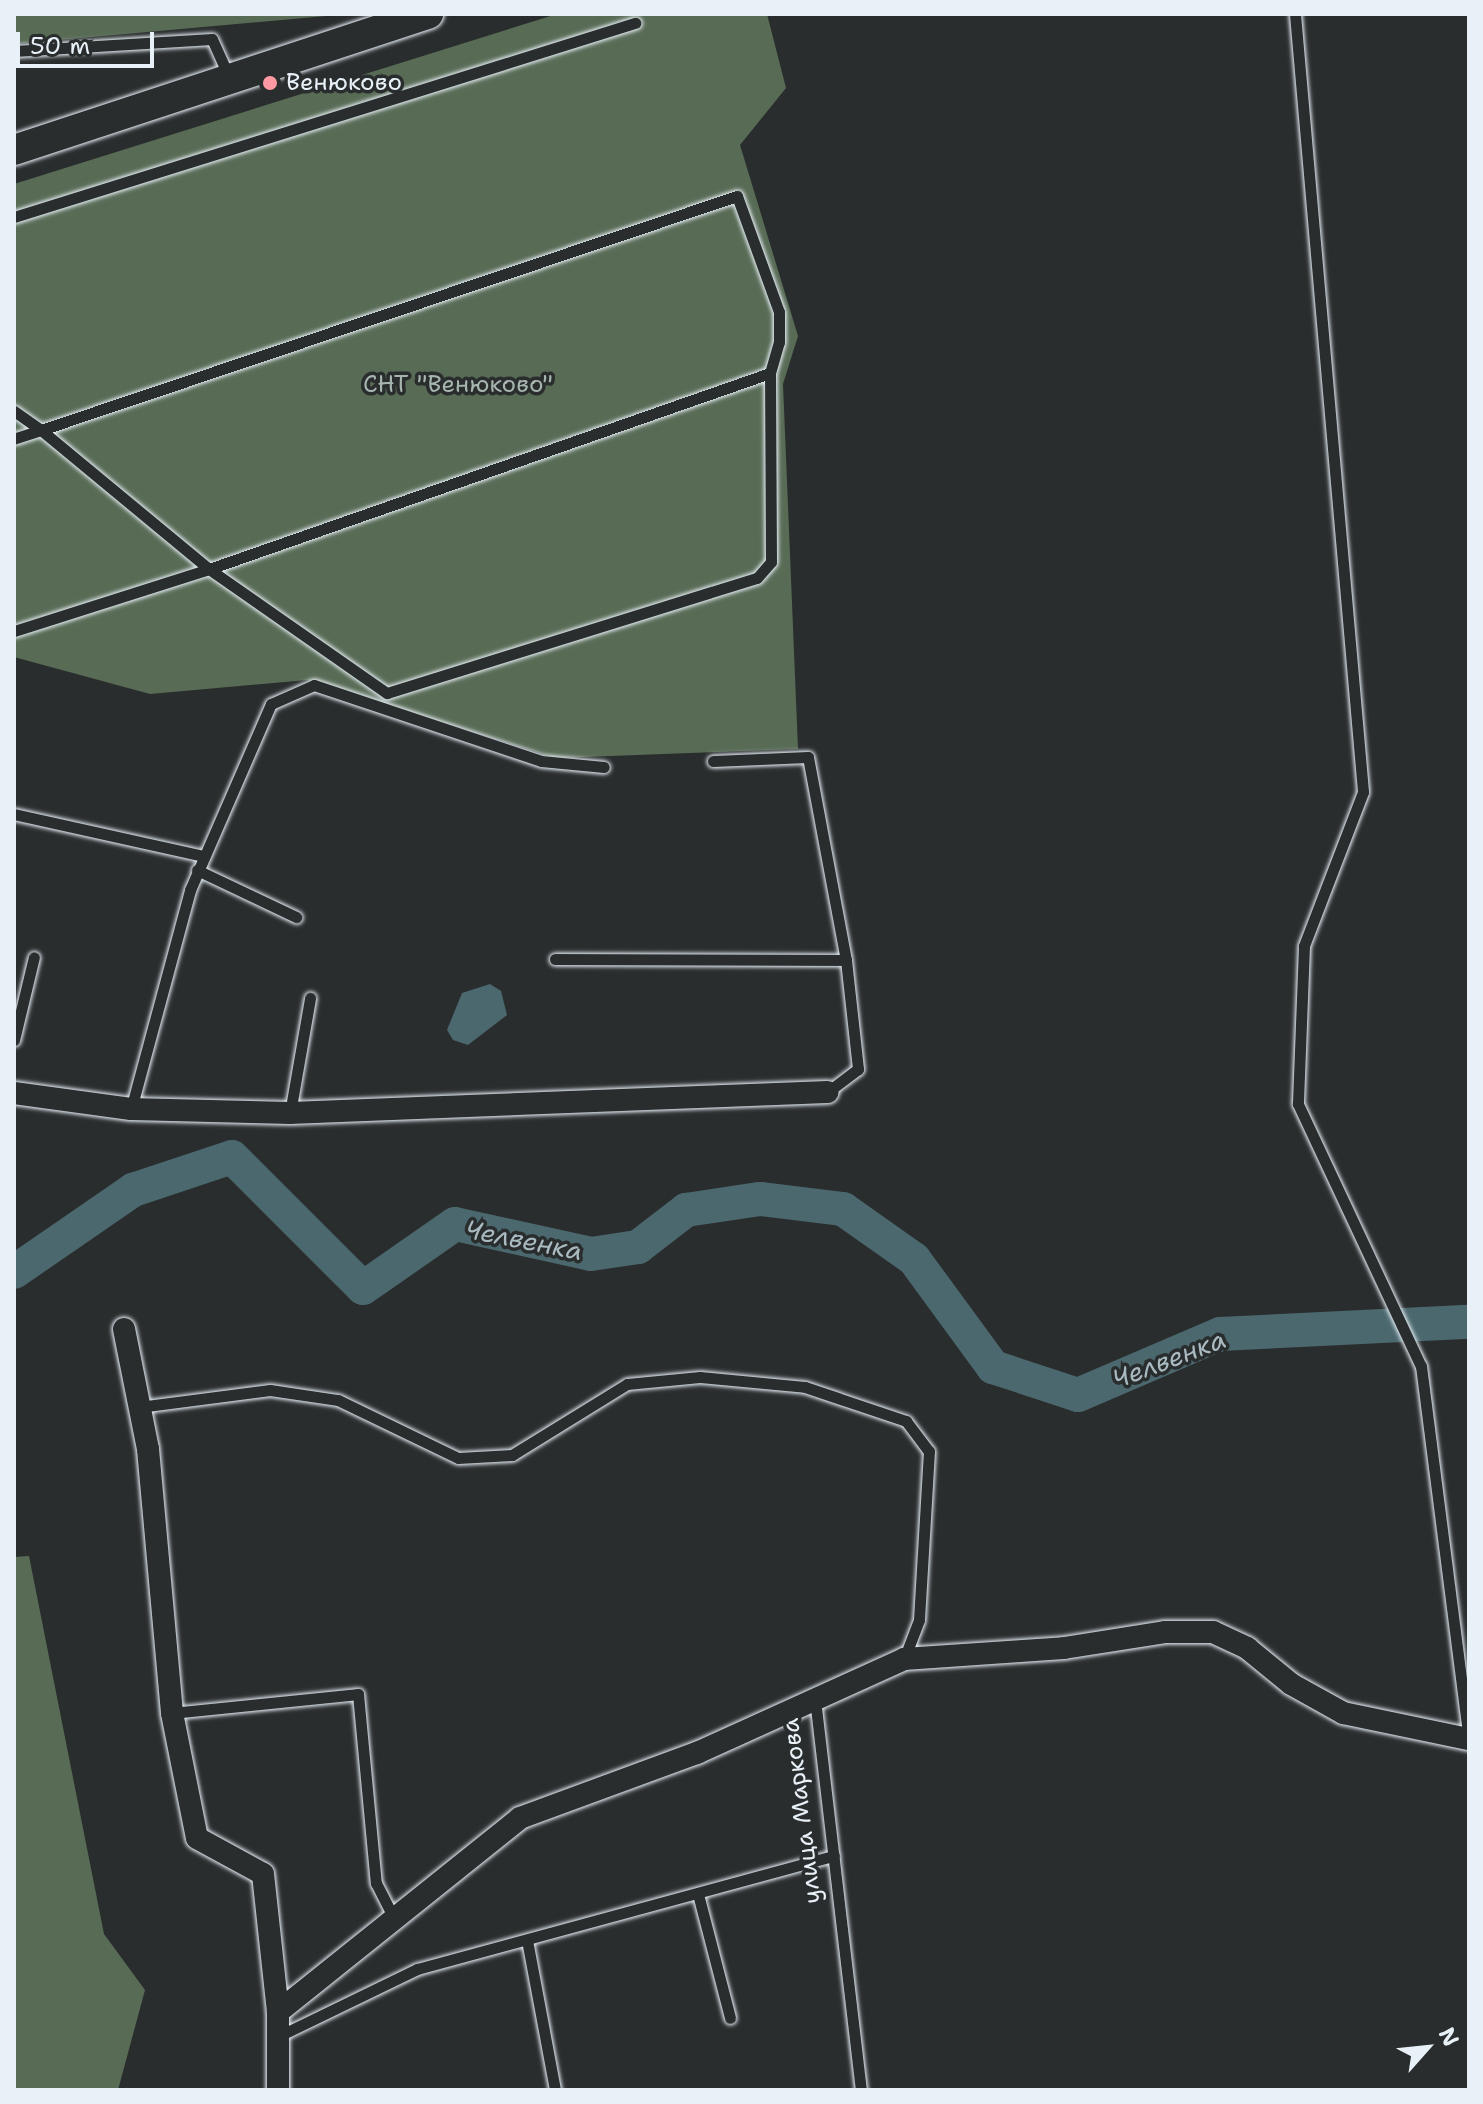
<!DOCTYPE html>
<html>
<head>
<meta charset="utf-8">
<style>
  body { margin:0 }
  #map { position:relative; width:1483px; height:2104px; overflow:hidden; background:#2a2d2e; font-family:"Shantell Sans",sans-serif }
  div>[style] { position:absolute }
  .green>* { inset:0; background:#586b55 }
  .water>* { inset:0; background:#4b686e }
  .river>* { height:34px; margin:-17px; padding:0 17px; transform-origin:17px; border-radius:17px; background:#4b686e }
  .roads { filter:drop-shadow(0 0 2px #e8f1f8) drop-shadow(0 0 2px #e8f1f8) }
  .lane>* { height:11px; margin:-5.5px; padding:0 5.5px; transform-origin:5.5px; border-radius:5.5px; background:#2a2d2e }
  .street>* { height:22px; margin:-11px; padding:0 11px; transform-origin:11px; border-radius:11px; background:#2a2d2e }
  .secondary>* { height:30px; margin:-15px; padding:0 15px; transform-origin:15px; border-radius:15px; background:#2a2d2e }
  .dots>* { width:22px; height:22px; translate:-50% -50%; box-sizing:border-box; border:4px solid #2a2d2e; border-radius:50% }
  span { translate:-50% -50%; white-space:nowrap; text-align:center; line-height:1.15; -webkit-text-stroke:7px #2a2d2e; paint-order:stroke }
  .poi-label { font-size:24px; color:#e8f1f8 }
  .left { translate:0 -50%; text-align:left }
  .park-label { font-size:24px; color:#a7b5af }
  .street-label { font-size:24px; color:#e8f1f8 }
  .water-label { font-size:26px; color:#a9bac1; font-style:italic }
  .frame { position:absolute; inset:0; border:16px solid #e8f1f8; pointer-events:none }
  .north { position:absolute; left:1387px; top:2008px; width:80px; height:80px; -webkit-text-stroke:6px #2a2d2e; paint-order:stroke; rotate:63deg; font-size:22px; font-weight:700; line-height:32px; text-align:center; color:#e8f1f8 }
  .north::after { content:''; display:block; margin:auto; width:28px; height:36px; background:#e8f1f8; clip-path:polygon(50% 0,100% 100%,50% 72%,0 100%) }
  .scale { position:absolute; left:16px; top:32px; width:138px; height:36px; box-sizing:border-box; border:4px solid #e8f1f8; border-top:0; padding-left:10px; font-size:24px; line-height:28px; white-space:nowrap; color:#e8f1f8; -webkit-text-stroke:6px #2a2d2e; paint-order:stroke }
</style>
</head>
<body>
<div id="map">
  <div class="green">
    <div style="clip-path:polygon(14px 14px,348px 14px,14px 44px)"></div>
    <div style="clip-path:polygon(557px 14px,767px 14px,786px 88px,740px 145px,798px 336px,783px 384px,798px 749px,556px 758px,307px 680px,150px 694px,14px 657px,14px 184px)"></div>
    <div style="clip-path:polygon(29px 1556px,104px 1934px,145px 1990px,118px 2090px,14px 2090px,14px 1557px)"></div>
  </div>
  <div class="water">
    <div style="clip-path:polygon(490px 984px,501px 991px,507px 1015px,468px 1045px,453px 1040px,447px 1030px,462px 993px)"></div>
  </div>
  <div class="river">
    <div style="left:14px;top:1272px;width:145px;rotate:-34.6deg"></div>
    <div style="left:133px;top:1190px;width:104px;rotate:-18.4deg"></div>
    <div style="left:232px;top:1157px;width:185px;rotate:45deg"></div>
    <div style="left:363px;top:1288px;width:112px;rotate:-34.8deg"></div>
    <div style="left:455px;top:1224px;width:139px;rotate:12.4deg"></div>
    <div style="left:591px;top:1254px;width:48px;rotate:-8.5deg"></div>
    <div style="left:638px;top:1247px;width:61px;rotate:-37.6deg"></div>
    <div style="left:686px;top:1210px;width:75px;rotate:-8.5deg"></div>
    <div style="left:760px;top:1199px;width:84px;rotate:6.9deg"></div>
    <div style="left:843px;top:1209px;width:87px;rotate:35.2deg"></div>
    <div style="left:914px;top:1259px;width:134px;rotate:53.8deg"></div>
    <div style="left:993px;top:1367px;width:89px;rotate:18.2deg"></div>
    <div style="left:1078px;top:1395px;width:155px;rotate:-23.2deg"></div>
    <div style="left:1220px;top:1334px;width:249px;rotate:-2.8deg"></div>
  </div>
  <div class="roads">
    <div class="lane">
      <div style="left:1295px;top:14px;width:781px;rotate:85deg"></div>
      <div style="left:1363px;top:792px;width:165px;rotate:111deg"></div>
      <div style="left:1304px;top:946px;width:158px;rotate:92.2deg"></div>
      <div style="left:1298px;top:1104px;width:289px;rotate:64.9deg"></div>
      <div style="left:1421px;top:1366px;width:376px;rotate:82.7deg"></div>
      <div style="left:14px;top:51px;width:198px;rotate:-3.5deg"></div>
      <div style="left:212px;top:39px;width:44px;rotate:65.8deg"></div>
      <div style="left:14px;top:217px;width:651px;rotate:-17.35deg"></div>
      <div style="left:14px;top:411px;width:33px;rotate:35deg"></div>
      <div style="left:41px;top:430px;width:218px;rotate:39.6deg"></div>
      <div style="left:209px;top:569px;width:217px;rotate:34.9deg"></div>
      <div style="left:387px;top:693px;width:387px;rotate:-17.3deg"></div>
      <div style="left:757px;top:578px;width:21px;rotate:-49deg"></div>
      <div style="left:771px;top:562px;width:189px;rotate:-90.3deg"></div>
      <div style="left:770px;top:373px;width:32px;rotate:-74deg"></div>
      <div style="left:779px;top:342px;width:30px;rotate:-90deg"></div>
      <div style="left:779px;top:312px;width:123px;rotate:-109.9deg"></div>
      <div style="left:737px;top:196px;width:734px;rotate:161.42deg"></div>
      <div style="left:41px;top:430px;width:28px;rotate:162deg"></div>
      <div style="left:14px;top:631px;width:205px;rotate:-17.6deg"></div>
      <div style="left:209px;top:569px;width:594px;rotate:-19.26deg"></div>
      <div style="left:713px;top:761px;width:95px;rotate:-2.4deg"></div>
      <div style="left:808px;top:757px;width:207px;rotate:79.4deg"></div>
      <div style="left:846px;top:960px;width:110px;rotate:83.7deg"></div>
      <div style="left:858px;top:1069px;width:38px;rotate:143deg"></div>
      <div style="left:14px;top:814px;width:195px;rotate:12.5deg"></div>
      <div style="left:197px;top:870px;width:110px;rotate:25.4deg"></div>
      <div style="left:555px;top:959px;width:291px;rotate:0.2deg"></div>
      <div style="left:14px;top:1040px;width:85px;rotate:-76.5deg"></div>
      <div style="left:131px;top:1109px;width:227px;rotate:-74.9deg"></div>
      <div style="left:190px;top:890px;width:203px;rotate:-66.5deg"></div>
      <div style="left:271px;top:704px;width:47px;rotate:-23.8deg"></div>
      <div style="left:314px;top:685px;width:239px;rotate:18.5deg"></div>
      <div style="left:541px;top:761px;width:63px;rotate:5.4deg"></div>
      <div style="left:290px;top:1113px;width:117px;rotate:-80.1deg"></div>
      <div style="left:139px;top:1407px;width:132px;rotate:-7.4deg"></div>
      <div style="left:270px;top:1390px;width:69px;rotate:8.4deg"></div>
      <div style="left:338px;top:1400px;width:133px;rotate:25.8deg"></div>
      <div style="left:458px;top:1458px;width:54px;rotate:-3.2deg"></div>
      <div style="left:512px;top:1455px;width:135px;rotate:-31.7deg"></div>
      <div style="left:627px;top:1384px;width:73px;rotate:-5.5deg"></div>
      <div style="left:700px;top:1377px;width:105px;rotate:5.4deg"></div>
      <div style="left:805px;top:1387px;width:107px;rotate:18.6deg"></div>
      <div style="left:906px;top:1421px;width:38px;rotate:53deg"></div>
      <div style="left:929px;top:1451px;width:169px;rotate:93.4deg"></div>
      <div style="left:919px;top:1620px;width:42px;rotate:111deg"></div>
      <div style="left:815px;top:1699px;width:394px;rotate:83.3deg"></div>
      <div style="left:172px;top:1713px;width:187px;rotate:-5.8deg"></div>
      <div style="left:358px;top:1694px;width:190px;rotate:84.6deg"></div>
      <div style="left:376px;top:1883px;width:37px;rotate:63deg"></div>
      <div style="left:698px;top:1894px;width:128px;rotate:75.5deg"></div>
      <div style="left:527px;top:1940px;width:153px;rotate:79.4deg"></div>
      <div style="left:277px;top:2037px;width:156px;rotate:-25.9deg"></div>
      <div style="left:417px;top:1969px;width:432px;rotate:-15.2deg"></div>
    </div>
    <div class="street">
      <div style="left:14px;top:1093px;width:118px;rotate:7.8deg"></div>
      <div style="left:131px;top:1109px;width:159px;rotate:1.4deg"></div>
      <div style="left:290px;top:1113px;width:538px;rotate:-2.24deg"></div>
      <div style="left:124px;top:1329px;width:122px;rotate:78.7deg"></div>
      <div style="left:148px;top:1449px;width:265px;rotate:84.8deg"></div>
      <div style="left:172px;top:1713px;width:127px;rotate:78.7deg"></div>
      <div style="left:197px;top:1838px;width:75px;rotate:28.6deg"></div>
      <div style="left:263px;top:1874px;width:139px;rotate:83.8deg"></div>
      <div style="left:278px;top:2012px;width:78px;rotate:90deg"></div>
      <div style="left:278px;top:2012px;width:310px;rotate:-38.7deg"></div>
      <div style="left:520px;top:1818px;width:189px;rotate:-20.2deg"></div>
      <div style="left:697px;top:1753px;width:227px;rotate:-24.4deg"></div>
      <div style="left:904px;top:1659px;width:160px;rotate:-3.9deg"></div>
      <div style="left:1064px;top:1648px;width:102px;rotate:-9deg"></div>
      <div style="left:1165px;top:1632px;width:48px"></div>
      <div style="left:1213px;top:1632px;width:38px;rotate:25deg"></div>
      <div style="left:1247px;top:1648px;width:57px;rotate:39.3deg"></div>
      <div style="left:1291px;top:1684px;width:60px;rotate:29.1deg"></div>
      <div style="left:1343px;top:1713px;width:129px;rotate:11.7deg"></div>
    </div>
    <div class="secondary">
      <div style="left:14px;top:150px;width:436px;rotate:-18.2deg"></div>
    </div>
  </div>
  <div class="dots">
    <div style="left:270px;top:83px;background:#ff9aa2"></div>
  </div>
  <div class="poi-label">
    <span class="left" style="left:286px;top:83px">Венюково</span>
  </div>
  <div class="park-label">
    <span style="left:458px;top:385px">СНТ "Венюково"</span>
  </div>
  <div class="street-label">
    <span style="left:802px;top:1811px;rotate:-97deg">улица Маркова</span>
  </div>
  <div class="water-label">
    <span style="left:524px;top:1240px;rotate:11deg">Челвенка</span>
    <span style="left:1169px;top:1359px;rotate:-21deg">Челвенка</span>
  </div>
  <div class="frame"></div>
  <div class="north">N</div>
  <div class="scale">50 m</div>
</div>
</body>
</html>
